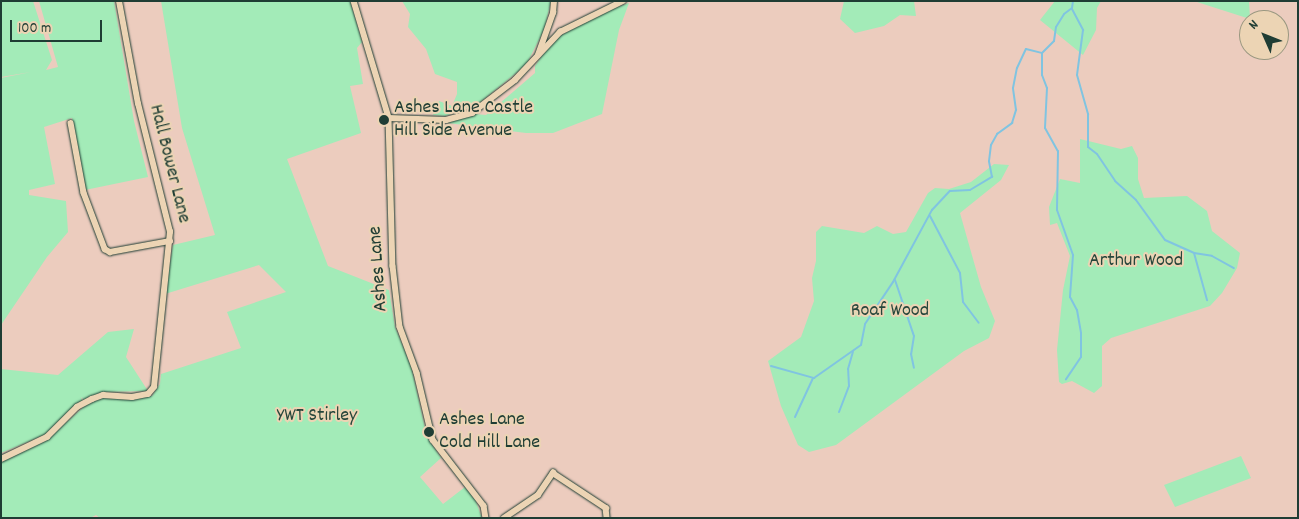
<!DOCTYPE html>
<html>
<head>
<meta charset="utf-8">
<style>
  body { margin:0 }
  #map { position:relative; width:1299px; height:519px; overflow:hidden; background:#ecccbe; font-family:Dekko,sans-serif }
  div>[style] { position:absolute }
  .green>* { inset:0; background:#a3ebb8 }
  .stream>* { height:2px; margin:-1px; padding:0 1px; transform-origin:1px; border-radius:1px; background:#80c4e1 }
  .roads { filter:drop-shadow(0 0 1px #1f3d34) drop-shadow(0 0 1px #1f3d34) }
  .street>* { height:5.5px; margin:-2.75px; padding:0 2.75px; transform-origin:2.75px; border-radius:2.75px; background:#ecd4b4 }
  .dots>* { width:14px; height:14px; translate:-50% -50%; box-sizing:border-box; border:2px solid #ecd4b4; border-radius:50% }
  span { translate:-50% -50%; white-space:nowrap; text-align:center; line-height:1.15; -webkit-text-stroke:4px #ecd4b4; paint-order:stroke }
  .poi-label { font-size:20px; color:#1f3d34 }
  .left { translate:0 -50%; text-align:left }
  .street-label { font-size:20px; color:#1f3d34 }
  .park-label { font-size:20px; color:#26463b }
  .frame { position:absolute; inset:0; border:2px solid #1f3d34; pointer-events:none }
  .north { position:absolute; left:1239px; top:10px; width:50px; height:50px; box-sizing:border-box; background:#ecd4b4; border:1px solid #9a9881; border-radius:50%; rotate:314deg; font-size:14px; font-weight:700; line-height:20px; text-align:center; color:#1f3d34 }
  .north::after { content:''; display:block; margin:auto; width:18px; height:22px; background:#1f3d34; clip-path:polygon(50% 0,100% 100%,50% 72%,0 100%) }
  .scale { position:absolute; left:10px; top:20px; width:92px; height:22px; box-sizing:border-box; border:2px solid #1f3d34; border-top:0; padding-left:6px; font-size:15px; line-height:18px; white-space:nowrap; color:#1f3d34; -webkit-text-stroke:4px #ecd4b4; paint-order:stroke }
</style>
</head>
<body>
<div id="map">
  <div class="green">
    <div style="clip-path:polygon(1px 1px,33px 1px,52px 60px,46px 70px,58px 67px,39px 1px,114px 1px,134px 121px,148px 177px,85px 190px,72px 118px,44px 127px,55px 184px,29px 190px,29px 195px,66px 201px,68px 232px,47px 257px,1px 325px,1px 78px,31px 72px,1px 77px)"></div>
    <div style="clip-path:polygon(161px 1px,350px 1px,362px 42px,357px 48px,363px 84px,350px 86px,361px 133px,287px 159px,328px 266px,389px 290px,395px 327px,411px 366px,427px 437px,441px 458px,420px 477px,443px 504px,465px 487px,475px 499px,482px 518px,100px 518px,96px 515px,90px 518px,1px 518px,1px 462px,48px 439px,88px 403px,102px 398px,152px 396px,160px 384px,161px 374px,241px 348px,227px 312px,286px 292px,259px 265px,165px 294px,173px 245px,215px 235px,182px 128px)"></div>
    <div style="clip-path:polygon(402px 1px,551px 1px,544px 30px,526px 65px,479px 103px,445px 116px,433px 115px,439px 101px,452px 106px,457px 94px,457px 82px,435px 74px,426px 49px,408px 27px,410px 14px)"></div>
    <div style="clip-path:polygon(844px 1px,914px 1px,916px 16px,900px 15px,884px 26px,855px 33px,840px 19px)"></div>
    <div style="clip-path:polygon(1055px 1px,1101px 1px,1097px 8px,1096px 30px,1083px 55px,1040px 20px)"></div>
    <div style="clip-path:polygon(1249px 1px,1250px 19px,1197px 2px,1197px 1px)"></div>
    <div style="clip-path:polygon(629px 3px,619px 30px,602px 114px,553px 133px,526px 133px,448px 123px,475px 114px,486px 115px,535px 73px,535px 66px,553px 40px,601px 13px)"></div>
    <div style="clip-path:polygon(1080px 139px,1121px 149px,1132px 146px,1138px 158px,1138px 179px,1144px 198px,1187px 196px,1207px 211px,1212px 231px,1240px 253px,1237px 268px,1222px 293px,1210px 306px,1111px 338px,1102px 346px,1102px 386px,1094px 393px,1072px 381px,1062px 384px,1059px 382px,1057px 350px,1063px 290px,1070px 256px,1057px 223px,1050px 225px,1049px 207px,1060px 179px,1080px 183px)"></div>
    <div style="clip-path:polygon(994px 164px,1009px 165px,1001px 180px,960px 213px,981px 287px,995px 321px,989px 338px,964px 351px,836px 445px,809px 452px,798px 445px,781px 406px,768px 361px,801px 337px,814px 301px,812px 278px,816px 261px,816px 232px,822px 226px,864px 233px,877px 226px,893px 234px,906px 232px,928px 193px,935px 188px,949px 189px,971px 182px)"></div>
    <div style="clip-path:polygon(134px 329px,126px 357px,148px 391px,103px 392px,85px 401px,81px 397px,83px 402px,44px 435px,1px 453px,1px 369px,58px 375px,108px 332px)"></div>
    <div style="clip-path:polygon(1241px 456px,1251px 478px,1175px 507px,1164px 485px)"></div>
  </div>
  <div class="stream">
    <div style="left:1072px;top:9px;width:24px;rotate:62deg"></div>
    <div style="left:1083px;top:30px;width:45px;rotate:97.6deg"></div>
    <div style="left:1077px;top:75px;width:41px;rotate:74.2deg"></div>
    <div style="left:1088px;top:114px;width:33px;rotate:90deg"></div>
    <div style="left:1088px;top:147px;width:11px;rotate:38deg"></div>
    <div style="left:1097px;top:154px;width:32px;rotate:56deg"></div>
    <div style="left:1115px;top:181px;width:28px;rotate:42deg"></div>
    <div style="left:1136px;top:200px;width:49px;rotate:54.1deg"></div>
    <div style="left:1165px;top:240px;width:32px;rotate:24deg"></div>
    <div style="left:1194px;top:253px;width:18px;rotate:9deg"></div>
    <div style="left:1212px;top:256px;width:25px;rotate:29deg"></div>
    <div style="left:1042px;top:53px;width:22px;rotate:90deg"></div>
    <div style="left:1042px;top:75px;width:14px;rotate:69deg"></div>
    <div style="left:1047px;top:88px;width:40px;rotate:92.9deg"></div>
    <div style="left:1045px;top:128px;width:26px;rotate:61deg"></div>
    <div style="left:1058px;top:151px;width:59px;rotate:91deg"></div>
    <div style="left:1057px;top:210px;width:48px;rotate:70.4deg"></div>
    <div style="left:1073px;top:255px;width:42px;rotate:94.1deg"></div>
    <div style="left:1070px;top:297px;width:15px;rotate:62deg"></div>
    <div style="left:1077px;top:310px;width:23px;rotate:80deg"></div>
    <div style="left:1081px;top:333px;width:24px;rotate:90deg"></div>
    <div style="left:1081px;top:357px;width:27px;rotate:124deg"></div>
    <div style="left:930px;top:216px;width:64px;rotate:62.2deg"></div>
    <div style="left:960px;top:273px;width:29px;rotate:84deg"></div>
    <div style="left:963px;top:302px;width:26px;rotate:53deg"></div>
    <div style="left:1194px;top:253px;width:49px;rotate:74.5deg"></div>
    <div style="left:895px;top:280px;width:59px;rotate:71.3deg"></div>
    <div style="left:914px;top:336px;width:18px;rotate:99deg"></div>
    <div style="left:911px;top:354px;width:14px;rotate:78deg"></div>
    <div style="left:771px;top:366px;width:45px;rotate:15.6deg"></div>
    <div style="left:814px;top:378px;width:57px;rotate:-35.1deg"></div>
    <div style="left:861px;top:345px;width:21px;rotate:-79deg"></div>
    <div style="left:865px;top:324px;width:50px;rotate:-56.3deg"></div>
    <div style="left:893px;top:282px;width:82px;rotate:-61.6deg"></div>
    <div style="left:932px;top:210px;width:26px;rotate:-47deg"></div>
    <div style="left:950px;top:191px;width:20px;rotate:-3deg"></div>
    <div style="left:970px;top:190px;width:26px;rotate:-31deg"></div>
    <div style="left:992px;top:177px;width:16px;rotate:-101deg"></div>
    <div style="left:989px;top:161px;width:16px;rotate:-83deg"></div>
    <div style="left:991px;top:145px;width:13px;rotate:-61deg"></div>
    <div style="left:997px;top:134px;width:19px;rotate:-36deg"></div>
    <div style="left:1012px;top:123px;width:14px;rotate:-73deg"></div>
    <div style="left:1016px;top:110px;width:22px;rotate:-98deg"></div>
    <div style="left:1013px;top:88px;width:20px;rotate:-79deg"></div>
    <div style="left:1017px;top:68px;width:21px;rotate:-65deg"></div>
    <div style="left:1026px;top:49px;width:16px;rotate:14deg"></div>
    <div style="left:1042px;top:53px;width:17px;rotate:-45deg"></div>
    <div style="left:1054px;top:41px;width:14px;rotate:-82deg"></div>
    <div style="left:1056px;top:27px;width:15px;rotate:-58deg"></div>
    <div style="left:1064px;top:14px;width:10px;rotate:-37deg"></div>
    <div style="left:1072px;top:8px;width:7px;rotate:-82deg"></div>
    <div style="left:839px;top:412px;width:28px;rotate:-69deg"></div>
    <div style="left:849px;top:386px;width:17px;rotate:-93deg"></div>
    <div style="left:848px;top:369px;width:18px;rotate:-74deg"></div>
    <div style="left:795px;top:417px;width:43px;rotate:-65.2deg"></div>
  </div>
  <div class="roads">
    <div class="street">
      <div style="left:354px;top:1px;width:122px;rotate:73.3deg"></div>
      <div style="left:389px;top:118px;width:148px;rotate:88.5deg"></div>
      <div style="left:393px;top:266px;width:61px;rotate:83.5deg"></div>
      <div style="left:400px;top:327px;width:49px;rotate:69.7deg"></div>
      <div style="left:417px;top:373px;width:69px;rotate:76.6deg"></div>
      <div style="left:433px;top:440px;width:83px;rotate:52.3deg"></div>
      <div style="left:484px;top:506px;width:12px;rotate:81deg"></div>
      <div style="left:538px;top:55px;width:45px;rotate:-70.3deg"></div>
      <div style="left:553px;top:13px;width:12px;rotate:-85deg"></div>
      <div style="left:389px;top:118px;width:57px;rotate:2deg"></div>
      <div style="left:446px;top:120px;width:27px;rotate:-15deg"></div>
      <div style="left:472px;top:113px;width:54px;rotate:-37.5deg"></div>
      <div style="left:515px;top:80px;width:66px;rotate:-46.8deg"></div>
      <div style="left:560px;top:32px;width:70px;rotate:-26.2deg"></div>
      <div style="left:71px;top:123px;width:71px;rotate:79.5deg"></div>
      <div style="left:84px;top:193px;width:60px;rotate:69.4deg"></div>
      <div style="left:105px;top:249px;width:6px;rotate:31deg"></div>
      <div style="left:110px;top:252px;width:61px;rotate:-10.4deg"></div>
      <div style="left:1px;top:459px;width:51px;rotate:-25.6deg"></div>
      <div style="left:47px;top:437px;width:42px;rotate:-45deg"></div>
      <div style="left:77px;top:407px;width:17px;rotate:-28deg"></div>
      <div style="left:92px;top:399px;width:12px;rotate:-20deg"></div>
      <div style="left:103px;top:395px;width:29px;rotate:4deg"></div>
      <div style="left:132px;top:397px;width:16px;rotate:-11deg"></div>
      <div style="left:148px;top:394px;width:9px;rotate:-49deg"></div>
      <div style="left:154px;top:387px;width:156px;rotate:-84.1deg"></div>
      <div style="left:170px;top:232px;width:132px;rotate:-104deg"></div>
      <div style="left:138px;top:104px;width:105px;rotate:-100.5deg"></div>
      <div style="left:504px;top:518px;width:41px;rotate:-34.1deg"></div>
      <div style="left:538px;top:495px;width:27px;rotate:-56deg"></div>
      <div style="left:553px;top:473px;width:64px;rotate:33.4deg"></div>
      <div style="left:606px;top:508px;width:10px;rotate:84deg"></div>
    </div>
  </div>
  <div class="dots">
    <div style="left:384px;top:120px;background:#1f3d34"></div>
    <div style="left:429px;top:432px;background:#1f3d34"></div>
  </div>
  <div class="poi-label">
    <span class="left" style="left:394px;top:120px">Ashes Lane Castle<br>Hill Side Avenue</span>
    <span class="left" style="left:439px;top:432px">Ashes Lane<br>Cold Hill Lane</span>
  </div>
  <div class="street-label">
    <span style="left:169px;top:164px;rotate:76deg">Hall Bower Lane</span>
    <span style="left:379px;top:269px;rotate:-94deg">Ashes Lane</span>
  </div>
  <div class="park-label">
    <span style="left:1136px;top:261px">Arthur Wood</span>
    <span style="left:890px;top:311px">Roaf Wood</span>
    <span style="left:317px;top:416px">YWT Stirley</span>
  </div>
  <div class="frame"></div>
  <div class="north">N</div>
  <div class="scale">100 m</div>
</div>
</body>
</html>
